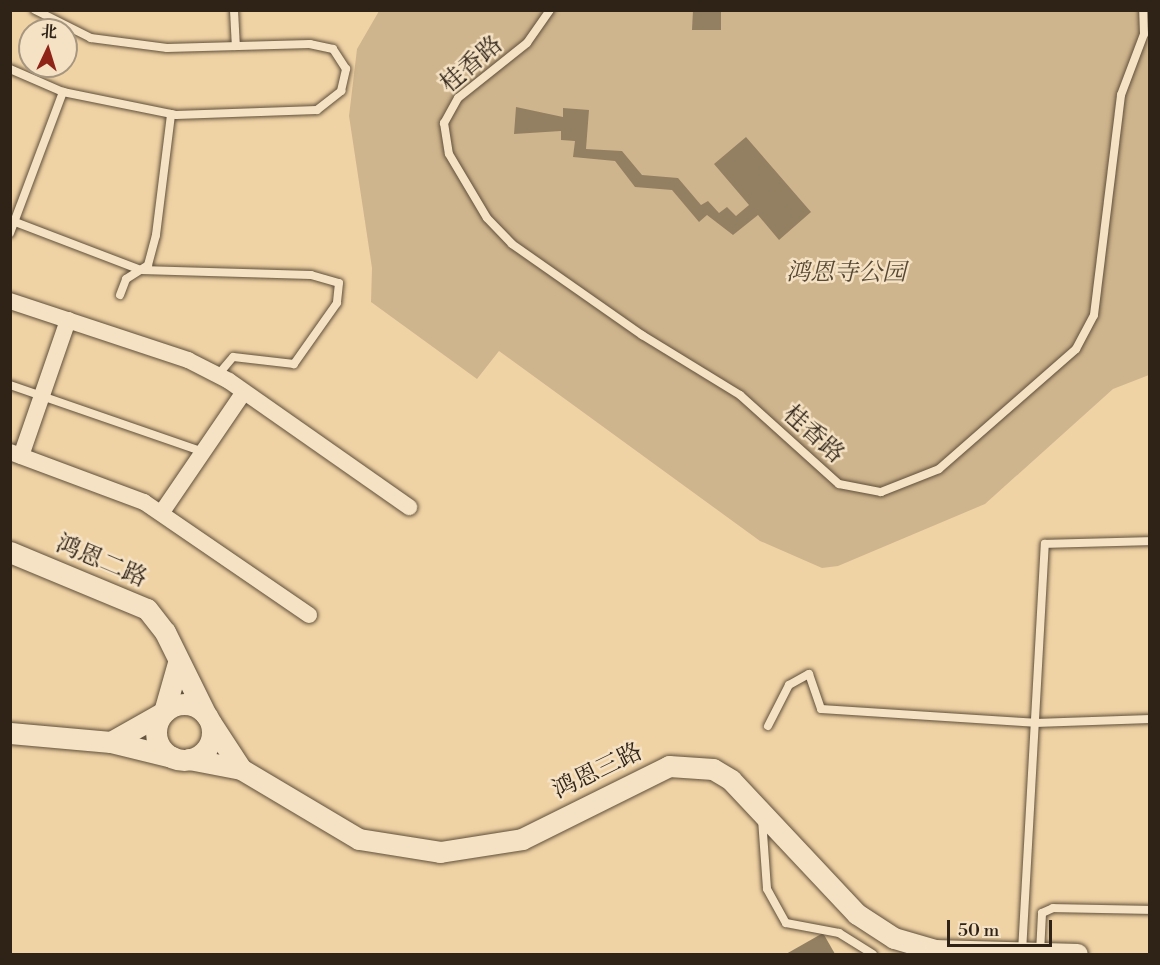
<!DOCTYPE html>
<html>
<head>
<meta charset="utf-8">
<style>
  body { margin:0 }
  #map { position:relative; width:1160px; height:965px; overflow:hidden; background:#f0d3a5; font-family:"Libre Bodoni","Noto Serif SC",serif }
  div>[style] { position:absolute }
  .green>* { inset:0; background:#cfb58d }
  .building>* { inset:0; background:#937f61 }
  .roads { filter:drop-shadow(0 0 2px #5f4f3b) drop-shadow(0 0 2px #5f4f3b) }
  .service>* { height:8px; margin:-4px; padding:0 4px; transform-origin:4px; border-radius:4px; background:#f5e2c4 }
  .minor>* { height:16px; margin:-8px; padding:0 8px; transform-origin:8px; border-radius:8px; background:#f5e2c4 }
  .tertiary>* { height:21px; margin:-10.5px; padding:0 10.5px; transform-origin:10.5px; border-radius:10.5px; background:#f5e2c4 }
  .tertiary>.ring { margin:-10.5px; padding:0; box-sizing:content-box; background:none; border:21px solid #f5e2c4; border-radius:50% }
  span { translate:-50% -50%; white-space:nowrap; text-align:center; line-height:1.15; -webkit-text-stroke:5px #f5e2c4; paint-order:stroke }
  .street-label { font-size:24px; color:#2f2318 }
  .park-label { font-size:24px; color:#574835; font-style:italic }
  .frame { position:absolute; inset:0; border:12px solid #2f2318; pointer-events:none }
  .north { position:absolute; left:18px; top:18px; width:60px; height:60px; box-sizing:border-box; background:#f5e2c4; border:2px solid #a6967f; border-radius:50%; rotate:4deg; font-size:16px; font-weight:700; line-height:24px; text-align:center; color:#2f2318 }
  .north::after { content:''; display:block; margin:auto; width:21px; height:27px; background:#8f2418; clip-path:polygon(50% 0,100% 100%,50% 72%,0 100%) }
  .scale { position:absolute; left:947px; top:920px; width:105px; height:27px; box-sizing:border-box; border:3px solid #2f2318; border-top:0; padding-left:8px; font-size:18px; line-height:21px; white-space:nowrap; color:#2f2318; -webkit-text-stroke:4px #f5e2c4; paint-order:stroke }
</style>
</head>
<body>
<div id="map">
  <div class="green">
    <div style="clip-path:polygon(379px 11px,1149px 11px,1149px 375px,1113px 389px,985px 504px,838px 566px,822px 568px,760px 541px,499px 351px,477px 379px,371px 302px,372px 268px,349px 116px,357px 49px)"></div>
  </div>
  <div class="building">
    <div style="clip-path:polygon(693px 10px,721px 10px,721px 30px,692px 30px)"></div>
    <div style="clip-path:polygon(516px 107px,563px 117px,563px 108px,589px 110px,586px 149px,622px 151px,642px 175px,678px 178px,701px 205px,708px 201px,719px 213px,727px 207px,736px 216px,749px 205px,714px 164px,746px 137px,811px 212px,779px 240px,758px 215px,733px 235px,707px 215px,699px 222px,672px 190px,635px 187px,615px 161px,573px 157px,575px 141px,561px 140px,561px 131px,514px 134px)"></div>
    <div style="clip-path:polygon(823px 933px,835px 954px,786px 954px)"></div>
  </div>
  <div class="roads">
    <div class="service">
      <div style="left:234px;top:10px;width:36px;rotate:87deg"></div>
      <div style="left:550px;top:10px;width:40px;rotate:124.9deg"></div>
      <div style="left:527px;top:43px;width:88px;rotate:141.4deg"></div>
      <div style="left:458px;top:98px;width:29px;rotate:119deg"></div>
      <div style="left:444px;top:123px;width:31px;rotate:81deg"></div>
      <div style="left:449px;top:154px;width:74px;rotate:59.3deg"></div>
      <div style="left:487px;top:218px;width:36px;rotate:46deg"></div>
      <div style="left:512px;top:244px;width:159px;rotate:35deg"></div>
      <div style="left:642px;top:335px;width:115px;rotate:31.5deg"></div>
      <div style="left:740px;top:395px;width:133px;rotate:42deg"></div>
      <div style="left:839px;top:484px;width:43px;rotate:10.8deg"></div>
      <div style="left:881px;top:492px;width:62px;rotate:-21.6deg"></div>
      <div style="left:939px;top:469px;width:182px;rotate:-41.2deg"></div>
      <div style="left:1076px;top:349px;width:38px;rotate:-62deg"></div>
      <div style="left:1094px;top:315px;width:222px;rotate:-83deg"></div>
      <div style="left:1121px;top:95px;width:65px;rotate:-69.3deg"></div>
      <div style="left:1144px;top:34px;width:24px;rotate:-92deg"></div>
      <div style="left:10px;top:69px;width:58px;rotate:23.5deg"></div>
      <div style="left:63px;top:92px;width:115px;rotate:11.5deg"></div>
      <div style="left:176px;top:115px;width:141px;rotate:-2deg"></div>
      <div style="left:317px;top:110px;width:31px;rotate:-38deg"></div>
      <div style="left:341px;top:91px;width:23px;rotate:-77deg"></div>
      <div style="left:346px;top:69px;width:24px;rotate:-123deg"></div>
      <div style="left:333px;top:49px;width:24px;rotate:-168deg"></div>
      <div style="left:310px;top:44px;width:143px;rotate:178.4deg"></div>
      <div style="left:167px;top:48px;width:77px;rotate:-172.5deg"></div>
      <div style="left:91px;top:38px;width:63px;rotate:-153.4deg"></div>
      <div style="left:10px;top:220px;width:140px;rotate:20.9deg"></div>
      <div style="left:141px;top:270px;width:170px;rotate:1.7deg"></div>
      <div style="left:311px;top:275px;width:29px;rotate:16deg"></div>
      <div style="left:339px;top:283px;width:20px;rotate:96deg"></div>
      <div style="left:337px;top:303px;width:75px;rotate:125.2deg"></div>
      <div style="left:294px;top:364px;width:61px;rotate:-173.5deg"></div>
      <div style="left:233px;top:357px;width:23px;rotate:130deg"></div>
      <div style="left:10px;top:233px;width:151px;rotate:-69.4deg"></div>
      <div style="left:120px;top:295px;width:17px;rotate:-69deg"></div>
      <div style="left:126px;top:279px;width:26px;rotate:-32deg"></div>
      <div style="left:148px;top:265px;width:31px;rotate:-75deg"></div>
      <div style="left:156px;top:235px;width:122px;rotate:-82.9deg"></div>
      <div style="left:10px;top:385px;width:204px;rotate:19.1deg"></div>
      <div style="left:768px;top:726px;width:46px;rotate:-62.9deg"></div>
      <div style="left:789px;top:685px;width:23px;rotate:-29deg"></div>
      <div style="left:809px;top:674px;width:37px;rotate:71deg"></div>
      <div style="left:821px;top:709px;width:214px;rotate:3.7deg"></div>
      <div style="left:1035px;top:723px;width:115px;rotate:-2deg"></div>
      <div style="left:762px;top:819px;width:70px;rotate:85.9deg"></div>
      <div style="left:767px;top:889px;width:39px;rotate:61deg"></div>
      <div style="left:786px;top:923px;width:54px;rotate:10.7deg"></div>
      <div style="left:839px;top:933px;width:40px;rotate:32deg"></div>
      <div style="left:1022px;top:952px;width:409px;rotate:-86.8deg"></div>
      <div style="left:1045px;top:544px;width:105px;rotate:-1.6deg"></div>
      <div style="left:1040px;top:953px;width:40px;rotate:-87.1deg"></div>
      <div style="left:1042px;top:913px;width:12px;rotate:-24deg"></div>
      <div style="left:1053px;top:908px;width:97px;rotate:1.2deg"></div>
    </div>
    <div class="minor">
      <div style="left:10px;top:301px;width:188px;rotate:18.3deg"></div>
      <div style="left:188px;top:360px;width:46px;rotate:27.1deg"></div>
      <div style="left:229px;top:381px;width:220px;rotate:35deg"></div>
      <div style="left:10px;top:452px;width:143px;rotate:20.5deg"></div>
      <div style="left:144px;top:502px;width:200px;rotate:34.4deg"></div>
      <div style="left:21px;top:456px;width:144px;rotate:-70.9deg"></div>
      <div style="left:162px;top:512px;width:145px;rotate:-55.7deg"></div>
    </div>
    <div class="tertiary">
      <div style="left:10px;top:552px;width:148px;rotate:22.6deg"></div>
      <div style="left:147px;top:609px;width:29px;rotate:52deg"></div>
      <div style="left:165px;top:632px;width:93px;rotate:63.7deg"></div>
      <div class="ring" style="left:156px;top:704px;width:35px;height:35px"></div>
      <div style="left:211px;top:723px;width:55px;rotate:56.9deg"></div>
      <div style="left:10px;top:733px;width:101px;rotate:5.1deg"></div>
      <div style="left:111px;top:742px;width:63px;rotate:13.8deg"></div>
      <div style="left:111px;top:742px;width:61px;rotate:-29.5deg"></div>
      <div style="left:164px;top:712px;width:51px;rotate:-74.1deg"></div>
      <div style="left:189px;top:759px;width:53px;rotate:10.9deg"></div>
      <div style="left:241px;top:769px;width:137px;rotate:30.7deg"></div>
      <div style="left:359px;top:839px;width:82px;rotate:9.1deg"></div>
      <div style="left:440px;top:852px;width:83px;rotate:-9deg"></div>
      <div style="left:522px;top:839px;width:164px;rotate:-26.4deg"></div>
      <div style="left:669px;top:766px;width:44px;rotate:3.9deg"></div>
      <div style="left:713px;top:769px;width:21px;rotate:31deg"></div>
      <div style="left:731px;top:780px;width:184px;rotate:46.8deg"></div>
      <div style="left:857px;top:914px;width:44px;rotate:33deg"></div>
      <div style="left:894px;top:938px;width:43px;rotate:16.3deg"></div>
      <div style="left:935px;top:950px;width:142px;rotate:1.6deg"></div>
    </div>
  </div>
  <div class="street-label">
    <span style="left:472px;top:65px;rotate:-40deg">桂香路</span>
    <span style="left:813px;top:435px;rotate:42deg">桂香路</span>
    <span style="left:101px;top:562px;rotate:23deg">鸿恩二路</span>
    <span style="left:598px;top:772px;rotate:-26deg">鸿恩三路</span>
  </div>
  <div class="park-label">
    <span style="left:846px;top:274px">鸿恩寺公园</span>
  </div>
  <div class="frame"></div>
  <div class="north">北</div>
  <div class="scale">50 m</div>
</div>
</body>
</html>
